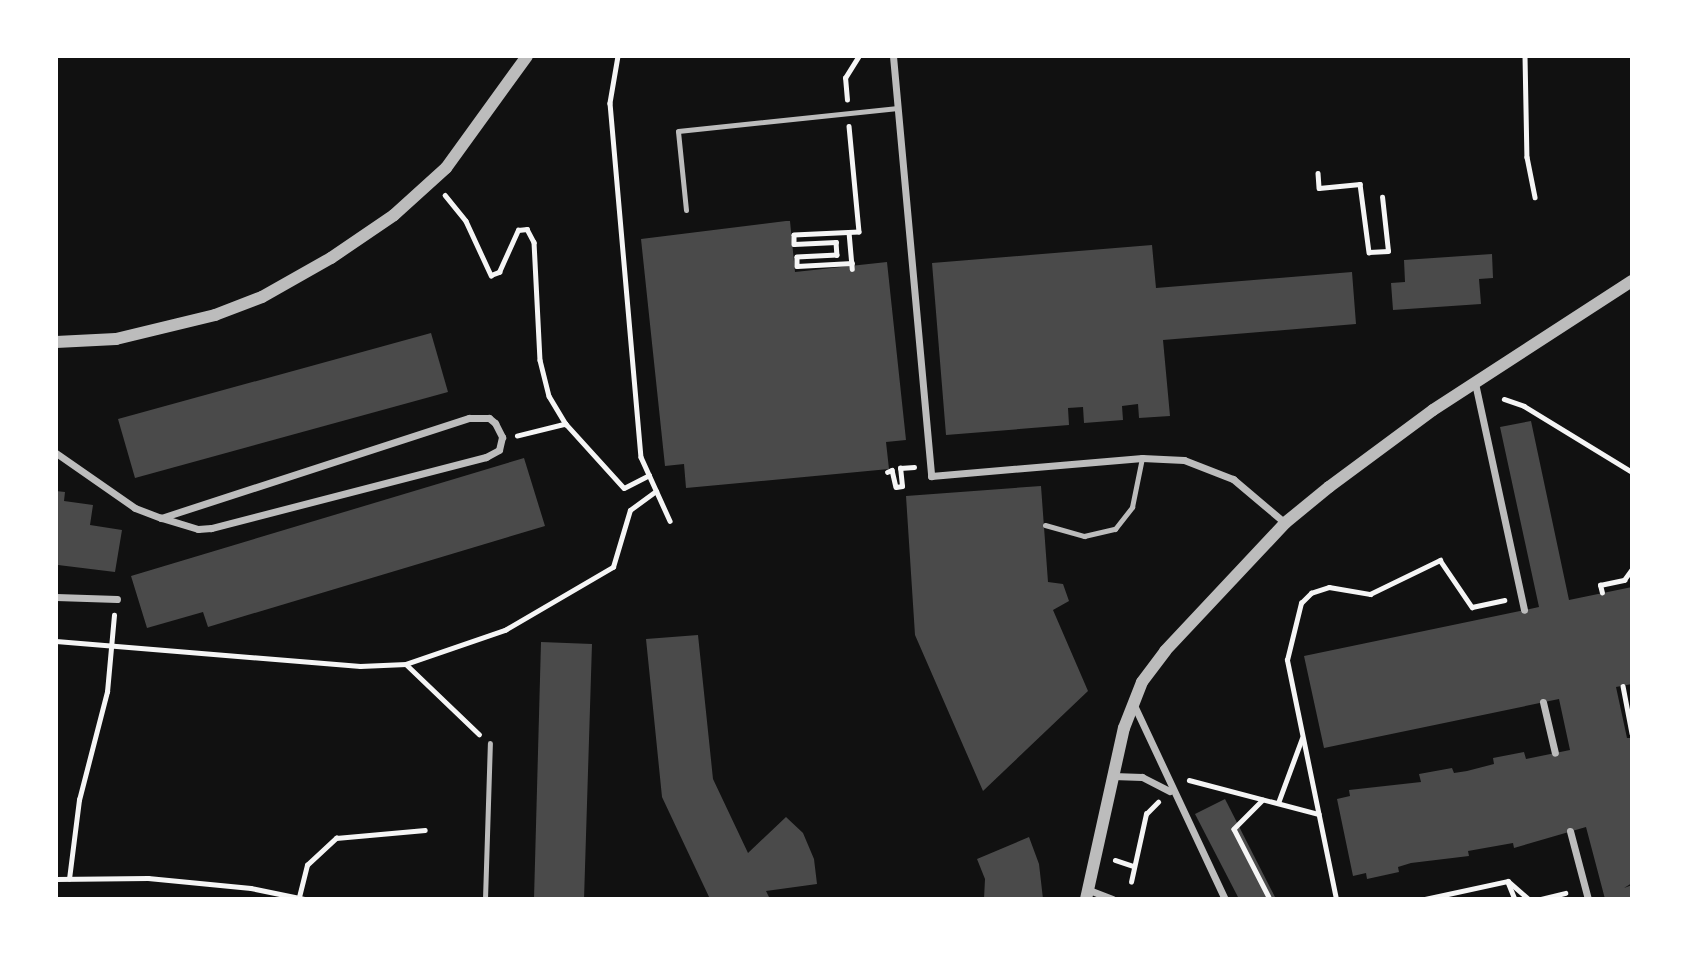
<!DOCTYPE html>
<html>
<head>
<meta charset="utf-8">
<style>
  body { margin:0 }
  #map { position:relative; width:1688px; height:955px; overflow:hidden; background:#111; font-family:Lato,sans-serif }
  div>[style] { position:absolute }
  .building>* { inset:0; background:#4a4a4a }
  .path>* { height:4.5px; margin:-2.25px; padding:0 2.25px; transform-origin:2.25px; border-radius:2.25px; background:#f5f5f5 }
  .service>* { height:5px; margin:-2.5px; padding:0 2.5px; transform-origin:2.5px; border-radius:2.5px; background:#bcbcbc }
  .minor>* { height:7px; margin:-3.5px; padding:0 3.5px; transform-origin:3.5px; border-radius:3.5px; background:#bcbcbc }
  .tertiary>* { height:12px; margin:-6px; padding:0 6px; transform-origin:6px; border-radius:6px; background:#bcbcbc }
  span { translate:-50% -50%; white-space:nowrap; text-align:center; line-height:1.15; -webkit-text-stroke:5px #fff; paint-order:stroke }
  .frame { position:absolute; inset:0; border:58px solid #fff; pointer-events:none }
</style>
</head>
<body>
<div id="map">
  <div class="building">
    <div style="clip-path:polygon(786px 221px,790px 221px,795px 272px,887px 262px,906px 440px,886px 442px,889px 469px,686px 488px,684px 464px,665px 466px,641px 239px)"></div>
    <div style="clip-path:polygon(1152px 245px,1156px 288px,1352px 272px,1356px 324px,1163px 340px,1170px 416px,1139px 418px,1138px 404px,1122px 406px,1123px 420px,1084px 423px,1083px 407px,1068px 408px,1069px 425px,946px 435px,932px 263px)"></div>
    <div style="clip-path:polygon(1492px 254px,1493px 278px,1479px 279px,1481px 304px,1393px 310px,1391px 283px,1405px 282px,1404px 260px)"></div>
    <div style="clip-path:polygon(431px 333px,448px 392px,135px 478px,118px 419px)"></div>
    <div style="clip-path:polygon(1531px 421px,1569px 600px,1632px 587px,1632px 684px,1616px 687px,1627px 738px,1632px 738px,1632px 883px,1624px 888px,1632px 885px,1632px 899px,1605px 899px,1586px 827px,1514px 848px,1513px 843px,1468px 851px,1469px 856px,1411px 863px,1398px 867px,1399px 872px,1367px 879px,1366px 873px,1353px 876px,1337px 799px,1350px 796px,1349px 790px,1421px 782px,1419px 774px,1452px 768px,1454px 773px,1467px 771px,1494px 764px,1493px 758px,1524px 752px,1526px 759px,1570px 750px,1559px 699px,1324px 748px,1304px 656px,1539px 607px,1500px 427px)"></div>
    <div style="clip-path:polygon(524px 458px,545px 526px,208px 627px,203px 612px,147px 628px,131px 576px)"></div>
    <div style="clip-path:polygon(1041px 486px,1048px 582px,1063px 584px,1069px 601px,1053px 610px,1088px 691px,983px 791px,915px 635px,906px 496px)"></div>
    <div style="clip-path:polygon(56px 491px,65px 492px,64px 501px,93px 505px,90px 525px,122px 530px,115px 572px,58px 565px)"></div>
    <div style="clip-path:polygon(698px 635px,713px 779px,748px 853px,786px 817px,803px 833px,814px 859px,817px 884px,766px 891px,770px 899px,710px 899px,662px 797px,646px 639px)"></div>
    <div style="clip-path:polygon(541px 642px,592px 644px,584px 899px,534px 899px)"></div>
    <div style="clip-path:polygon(1225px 799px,1276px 899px,1239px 899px,1195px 814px)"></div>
    <div style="clip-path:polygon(1029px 837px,1039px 864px,1043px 899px,984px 899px,985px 879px,977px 859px)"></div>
  </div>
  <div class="path">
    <div style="left:618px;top:56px;width:48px;rotate:99.7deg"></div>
    <div style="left:610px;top:103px;width:355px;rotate:85deg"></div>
    <div style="left:641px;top:457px;width:70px;rotate:65.6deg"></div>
    <div style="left:1525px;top:56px;width:101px;rotate:88.9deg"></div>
    <div style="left:1527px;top:157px;width:41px;rotate:78.7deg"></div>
    <div style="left:847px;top:100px;width:22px;rotate:-95deg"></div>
    <div style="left:845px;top:78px;width:26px;rotate:-58deg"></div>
    <div style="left:849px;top:126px;width:106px;rotate:84.6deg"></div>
    <div style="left:859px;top:232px;width:65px;rotate:177.4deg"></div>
    <div style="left:794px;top:235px;width:9px;rotate:90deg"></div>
    <div style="left:794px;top:244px;width:42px;rotate:-2.7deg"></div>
    <div style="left:836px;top:242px;width:13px;rotate:86deg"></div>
    <div style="left:837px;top:255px;width:40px;rotate:177.1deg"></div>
    <div style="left:797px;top:257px;width:9px;rotate:90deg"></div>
    <div style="left:797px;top:266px;width:55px;rotate:-3.1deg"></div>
    <div style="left:1318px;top:173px;width:15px;rotate:86deg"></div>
    <div style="left:1319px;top:188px;width:41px;rotate:-5.6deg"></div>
    <div style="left:1360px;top:184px;width:69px;rotate:82.5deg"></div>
    <div style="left:1369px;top:252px;width:19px;rotate:-3deg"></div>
    <div style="left:1388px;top:251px;width:54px;rotate:-96.3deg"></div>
    <div style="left:445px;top:195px;width:33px;rotate:51deg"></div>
    <div style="left:466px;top:221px;width:60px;rotate:65.2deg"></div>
    <div style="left:491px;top:275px;width:9px;rotate:-21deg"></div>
    <div style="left:499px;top:272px;width:46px;rotate:-65.7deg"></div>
    <div style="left:518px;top:230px;width:9px;rotate:-6deg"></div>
    <div style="left:527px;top:229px;width:15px;rotate:62deg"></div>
    <div style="left:534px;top:242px;width:118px;rotate:87.1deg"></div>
    <div style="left:540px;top:360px;width:37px;rotate:76deg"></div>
    <div style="left:549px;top:396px;width:33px;rotate:59deg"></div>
    <div style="left:566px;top:424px;width:50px;rotate:166.2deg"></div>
    <div style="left:849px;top:232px;width:37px;rotate:85deg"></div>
    <div style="left:1504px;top:399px;width:21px;rotate:19deg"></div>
    <div style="left:1524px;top:406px;width:127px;rotate:31.4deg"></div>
    <div style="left:566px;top:424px;width:86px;rotate:47.8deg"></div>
    <div style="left:624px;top:488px;width:28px;rotate:-27deg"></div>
    <div style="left:887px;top:472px;width:5px;rotate:-22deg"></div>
    <div style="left:892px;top:470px;width:17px;rotate:77deg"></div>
    <div style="left:896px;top:487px;width:6px;rotate:-9deg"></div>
    <div style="left:902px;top:486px;width:18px;rotate:-96deg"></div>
    <div style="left:900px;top:468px;width:14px;rotate:-4deg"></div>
    <div style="left:1602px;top:593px;width:8px;rotate:-104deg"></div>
    <div style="left:1600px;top:585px;width:25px;rotate:-12deg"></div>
    <div style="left:1624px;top:580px;width:14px;rotate:-54deg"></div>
    <div style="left:56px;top:641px;width:305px;rotate:4.7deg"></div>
    <div style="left:360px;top:666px;width:46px;rotate:-2.5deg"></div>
    <div style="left:406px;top:664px;width:105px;rotate:-19deg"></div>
    <div style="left:505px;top:630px;width:125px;rotate:-30.3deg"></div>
    <div style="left:613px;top:567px;width:59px;rotate:-73.4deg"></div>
    <div style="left:630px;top:510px;width:32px;rotate:-36deg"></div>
    <div style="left:407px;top:665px;width:100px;rotate:43.8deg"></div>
    <div style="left:1623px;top:686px;width:48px;rotate:79.2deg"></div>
    <div style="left:1189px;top:780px;width:134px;rotate:14.7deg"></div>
    <div style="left:1263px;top:800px;width:41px;rotate:135deg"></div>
    <div style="left:1234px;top:829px;width:79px;rotate:62.8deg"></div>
    <div style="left:1278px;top:803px;width:69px;rotate:-69.7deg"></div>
    <div style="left:1115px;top:860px;width:20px;rotate:18deg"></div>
    <div style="left:56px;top:879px;width:92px;rotate:-0.6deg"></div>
    <div style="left:148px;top:878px;width:103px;rotate:5.5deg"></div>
    <div style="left:251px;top:888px;width:54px;rotate:11.7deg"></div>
    <div style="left:69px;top:879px;width:80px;rotate:-82.8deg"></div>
    <div style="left:79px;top:800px;width:112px;rotate:-75.5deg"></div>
    <div style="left:107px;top:692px;width:77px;rotate:-84.8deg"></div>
    <div style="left:1131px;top:882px;width:70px;rotate:-77.6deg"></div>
    <div style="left:1146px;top:814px;width:17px;rotate:-45deg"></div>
    <div style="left:1508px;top:882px;width:18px;rotate:68deg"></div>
    <div style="left:299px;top:897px;width:33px;rotate:-76deg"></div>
    <div style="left:307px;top:865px;width:40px;rotate:-43deg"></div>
    <div style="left:336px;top:838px;width:89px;rotate:-5.1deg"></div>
    <div style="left:1336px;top:899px;width:244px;rotate:-101.6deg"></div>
    <div style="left:1287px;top:660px;width:59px;rotate:-76.2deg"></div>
    <div style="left:1301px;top:603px;width:14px;rotate:-45deg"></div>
    <div style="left:1311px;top:593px;width:19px;rotate:-18deg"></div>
    <div style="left:1329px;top:587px;width:42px;rotate:9.7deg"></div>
    <div style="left:1370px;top:594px;width:78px;rotate:-25.9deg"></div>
    <div style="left:1440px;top:560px;width:57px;rotate:55.8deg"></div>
    <div style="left:1472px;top:607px;width:33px;rotate:-12deg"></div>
    <div style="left:1425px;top:899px;width:85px;rotate:-12.2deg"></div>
    <div style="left:1508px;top:881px;width:28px;rotate:41deg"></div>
    <div style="left:1541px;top:899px;width:25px;rotate:-14deg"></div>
  </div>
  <div class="service">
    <div style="left:686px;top:210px;width:79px;rotate:-95.8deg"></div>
    <div style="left:678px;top:131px;width:221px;rotate:-6deg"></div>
    <div style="left:1045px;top:525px;width:41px;rotate:15.8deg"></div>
    <div style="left:1084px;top:536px;width:32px;rotate:-13deg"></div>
    <div style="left:1115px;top:529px;width:28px;rotate:-52deg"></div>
    <div style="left:1132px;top:507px;width:50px;rotate:-78.5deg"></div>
    <div style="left:485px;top:899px;width:156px;rotate:-88.2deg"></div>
  </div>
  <div class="minor">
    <div style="left:893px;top:56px;width:422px;rotate:84.8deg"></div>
    <div style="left:931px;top:476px;width:212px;rotate:-4.9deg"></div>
    <div style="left:1142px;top:458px;width:42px;rotate:2.7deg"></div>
    <div style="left:1184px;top:460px;width:53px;rotate:21.2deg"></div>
    <div style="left:1233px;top:479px;width:68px;rotate:40.2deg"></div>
    <div style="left:1475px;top:383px;width:232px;rotate:77.8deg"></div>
    <div style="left:469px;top:418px;width:20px"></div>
    <div style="left:489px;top:418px;width:8px;rotate:40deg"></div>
    <div style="left:495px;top:423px;width:16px;rotate:63deg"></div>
    <div style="left:502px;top:437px;width:13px;rotate:103deg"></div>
    <div style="left:499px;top:450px;width:15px;rotate:152deg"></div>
    <div style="left:486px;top:457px;width:284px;rotate:165.5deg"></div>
    <div style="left:211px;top:528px;width:13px;rotate:176deg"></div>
    <div style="left:198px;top:529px;width:39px;rotate:-163deg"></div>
    <div style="left:161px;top:518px;width:324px;rotate:-18deg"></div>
    <div style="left:56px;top:453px;width:96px;rotate:34.8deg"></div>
    <div style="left:135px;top:508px;width:28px;rotate:21deg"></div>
    <div style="left:56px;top:597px;width:61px;rotate:1.9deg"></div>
    <div style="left:1543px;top:702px;width:52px;rotate:76.8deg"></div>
    <div style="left:1133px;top:703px;width:217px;rotate:64.9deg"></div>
    <div style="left:1113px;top:776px;width:29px;rotate:2deg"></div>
    <div style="left:1142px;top:777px;width:31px;rotate:27deg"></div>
    <div style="left:1570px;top:831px;width:70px;rotate:75.2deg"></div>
    <div style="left:1089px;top:890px;width:25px;rotate:21deg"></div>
  </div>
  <div class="tertiary">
    <div style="left:56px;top:342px;width:60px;rotate:-2.9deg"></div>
    <div style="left:116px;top:339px;width:102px;rotate:-13.6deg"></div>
    <div style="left:215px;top:315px;width:50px;rotate:-21deg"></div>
    <div style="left:262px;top:297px;width:79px;rotate:-29.5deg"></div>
    <div style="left:331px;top:258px;width:76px;rotate:-34.3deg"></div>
    <div style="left:394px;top:215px;width:70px;rotate:-42.1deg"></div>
    <div style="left:446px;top:168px;width:138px;rotate:-54.1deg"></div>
    <div style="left:1086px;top:899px;width:175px;rotate:-77.5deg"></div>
    <div style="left:1124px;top:728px;width:49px;rotate:-68.6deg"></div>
    <div style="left:1142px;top:682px;width:39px;rotate:-53deg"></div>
    <div style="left:1165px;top:651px;width:175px;rotate:-46.8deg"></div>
    <div style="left:1285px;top:523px;width:57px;rotate:-39.3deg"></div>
    <div style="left:1329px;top:487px;width:129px;rotate:-36.5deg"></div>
    <div style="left:1433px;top:410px;width:237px;rotate:-33deg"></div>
  </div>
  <div class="frame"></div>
</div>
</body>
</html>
